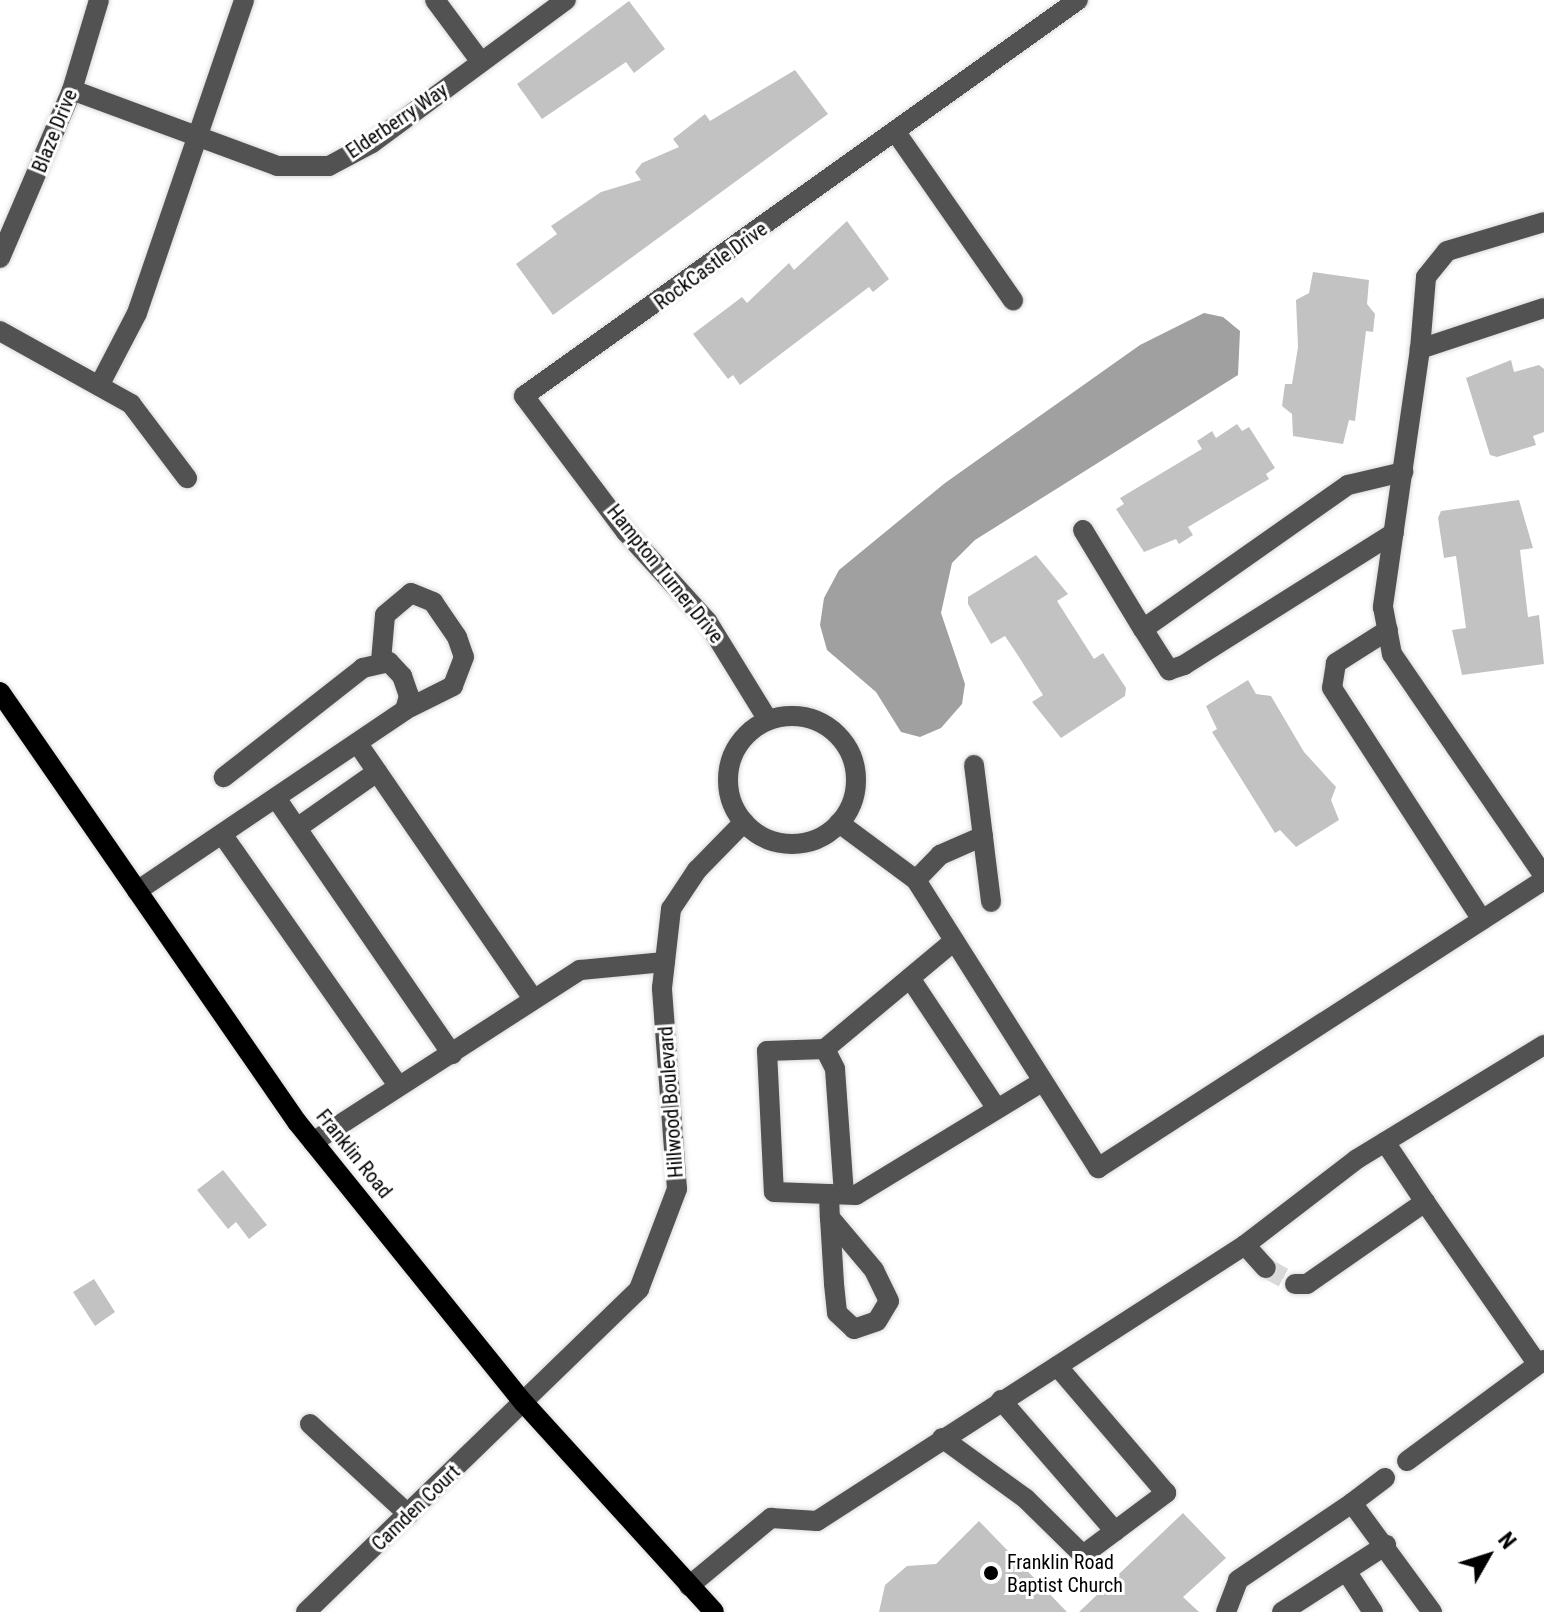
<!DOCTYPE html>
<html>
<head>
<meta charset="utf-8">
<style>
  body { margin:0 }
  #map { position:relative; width:1544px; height:1612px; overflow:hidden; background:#fff; font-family:"Roboto Condensed",sans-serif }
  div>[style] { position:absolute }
  .water>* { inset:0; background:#a0a0a0 }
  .building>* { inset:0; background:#c2c2c2 }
  .minor-tunnel>* { height:20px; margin-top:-10px; transform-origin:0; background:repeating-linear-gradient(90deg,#d9d9d9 0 20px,transparent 0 30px) }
  .roads { filter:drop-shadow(0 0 2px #dbdbdb) drop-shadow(0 0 2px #dbdbdb) }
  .minor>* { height:20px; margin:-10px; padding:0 10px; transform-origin:10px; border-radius:10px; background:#525252 }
  .minor>.ring { margin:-10px; padding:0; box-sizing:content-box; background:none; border:20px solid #525252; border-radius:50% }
  .major>* { height:20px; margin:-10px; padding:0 10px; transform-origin:10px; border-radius:10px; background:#000 }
  .dots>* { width:22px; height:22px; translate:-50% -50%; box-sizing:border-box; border:4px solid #fff; border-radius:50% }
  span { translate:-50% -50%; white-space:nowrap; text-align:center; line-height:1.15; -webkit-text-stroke:6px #fff; paint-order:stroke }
  .street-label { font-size:20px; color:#000 }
  .poi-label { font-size:20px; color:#000 }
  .left { translate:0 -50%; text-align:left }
  .north { position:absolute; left:1448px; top:1516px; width:80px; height:80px; -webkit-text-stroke:6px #fff; paint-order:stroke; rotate:51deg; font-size:22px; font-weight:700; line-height:32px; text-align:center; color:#000 }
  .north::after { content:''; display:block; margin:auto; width:28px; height:36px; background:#000; clip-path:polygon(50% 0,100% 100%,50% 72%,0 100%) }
</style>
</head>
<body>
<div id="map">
  <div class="water">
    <div style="clip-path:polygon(1204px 313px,1223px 317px,1240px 331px,1238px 375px,975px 540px,952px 563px,941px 613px,965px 684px,962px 704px,941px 728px,920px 737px,901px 732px,876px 692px,827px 650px,820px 625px,824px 598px,839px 570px,945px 483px,1140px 345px)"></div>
  </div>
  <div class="building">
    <div style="clip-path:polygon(629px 1px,665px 49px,634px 73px,626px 62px,542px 119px,517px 84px)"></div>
    <div style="clip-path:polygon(795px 70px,828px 114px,553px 315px,516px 264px,557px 234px,551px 226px,601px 192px,641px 180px,635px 172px,642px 163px,679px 147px,673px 139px,705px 114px,710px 121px)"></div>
    <div style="clip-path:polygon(847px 221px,889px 279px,873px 292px,869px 287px,740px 385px,733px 375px,728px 379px,693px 334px,742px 297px,747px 303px,789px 263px,794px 270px)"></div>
    <div style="clip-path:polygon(1313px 272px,1369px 280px,1367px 304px,1375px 314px,1373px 332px,1366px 331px,1355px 421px,1349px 420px,1343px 444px,1293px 436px,1292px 414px,1282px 406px,1285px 384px,1292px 384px,1298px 347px,1296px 300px,1309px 293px)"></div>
    <div style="clip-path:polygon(1511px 360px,1514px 372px,1539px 365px,1544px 369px,1544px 432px,1533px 436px,1536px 445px,1497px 457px,1490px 455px,1466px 378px)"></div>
    <div style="clip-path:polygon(1237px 424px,1242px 431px,1249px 427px,1275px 468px,1266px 474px,1269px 479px,1188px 527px,1193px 535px,1179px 544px,1176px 539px,1144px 552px,1116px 509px,1124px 504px,1120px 498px,1202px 449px,1197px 441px,1212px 431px,1216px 438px)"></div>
    <div style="clip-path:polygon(1519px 500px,1533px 548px,1520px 550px,1528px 617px,1539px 615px,1544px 664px,1462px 675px,1452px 630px,1466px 628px,1456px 556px,1444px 558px,1438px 518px,1441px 511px)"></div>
    <div style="clip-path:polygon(1036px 555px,1068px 594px,1057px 601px,1094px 659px,1103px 653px,1126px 688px,1125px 696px,1061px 738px,1032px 702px,1043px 695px,1017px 654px,1005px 636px,991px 644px,968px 604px,968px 597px)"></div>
    <div style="clip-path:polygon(1248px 680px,1256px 694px,1271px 696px,1304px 752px,1336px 787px,1331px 800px,1339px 820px,1296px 847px,1280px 830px,1275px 833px,1212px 732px,1217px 729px,1206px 706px)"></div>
    <div style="clip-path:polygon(223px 1170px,267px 1225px,249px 1239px,236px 1222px,228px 1229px,197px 1190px)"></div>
    <div style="clip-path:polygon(94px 1279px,115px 1312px,95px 1326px,73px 1292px)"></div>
    <div style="clip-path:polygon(1183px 1513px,1226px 1558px,1183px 1597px,1199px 1612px,1079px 1612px)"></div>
    <div style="clip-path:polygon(979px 1521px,1067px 1612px,879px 1612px,885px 1585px,907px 1566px,936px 1564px)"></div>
  </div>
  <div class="minor-tunnel">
    <div style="left:1266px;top:1268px;width:33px;rotate:29deg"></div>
  </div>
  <div class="roads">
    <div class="minor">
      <div style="left:435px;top:0;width:77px;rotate:53.4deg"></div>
      <div style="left:72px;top:90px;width:219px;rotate:20.3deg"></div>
      <div style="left:277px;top:166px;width:52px"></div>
      <div style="left:329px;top:166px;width:49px;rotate:-28.1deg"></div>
      <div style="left:372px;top:143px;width:241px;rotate:-36.4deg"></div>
      <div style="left:897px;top:134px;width:203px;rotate:55.1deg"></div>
      <div style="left:0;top:258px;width:183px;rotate:-66.8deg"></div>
      <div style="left:72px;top:90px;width:94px;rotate:-73.3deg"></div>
      <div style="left:1544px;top:308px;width:131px;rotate:161.7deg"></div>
      <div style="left:1420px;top:349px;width:261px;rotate:98.2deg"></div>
      <div style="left:1383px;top:607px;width:48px;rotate:79.2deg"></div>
      <div style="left:1392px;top:654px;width:269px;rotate:55.6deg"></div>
      <div style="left:0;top:331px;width:150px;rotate:29.1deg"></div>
      <div style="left:131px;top:404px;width:93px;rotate:52.9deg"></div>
      <div style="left:1420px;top:349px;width:72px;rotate:-85.2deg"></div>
      <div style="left:1426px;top:277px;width:33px;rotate:-51deg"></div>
      <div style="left:1447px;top:251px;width:101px;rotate:-16.6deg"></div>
      <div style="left:99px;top:386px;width:82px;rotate:-62.5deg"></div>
      <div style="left:137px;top:313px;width:331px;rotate:-71.1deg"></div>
      <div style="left:1083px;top:530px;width:116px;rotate:58.8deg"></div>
      <div style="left:1143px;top:629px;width:251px;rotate:-35.1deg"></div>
      <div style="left:1348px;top:485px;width:57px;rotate:-13.3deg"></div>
      <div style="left:1143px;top:629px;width:49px;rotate:57.6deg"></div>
      <div style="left:1169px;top:670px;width:16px;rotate:-18deg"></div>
      <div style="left:1184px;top:665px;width:248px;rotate:-32.2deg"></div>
      <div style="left:1388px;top:630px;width:62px;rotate:147.6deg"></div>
      <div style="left:1336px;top:663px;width:25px;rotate:99deg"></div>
      <div style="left:1332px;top:688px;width:276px;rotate:57.1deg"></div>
      <div style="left:381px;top:661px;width:46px;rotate:-85deg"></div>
      <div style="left:385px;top:615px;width:34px;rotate:-40deg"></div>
      <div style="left:411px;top:593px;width:24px;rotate:22deg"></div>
      <div style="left:433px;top:602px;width:42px;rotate:55.6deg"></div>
      <div style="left:457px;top:637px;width:21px;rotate:71deg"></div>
      <div style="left:464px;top:657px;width:31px;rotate:111deg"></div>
      <div style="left:453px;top:686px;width:54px;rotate:153.4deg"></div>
      <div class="ring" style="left:728px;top:716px;width:108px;height:108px"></div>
      <div style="left:768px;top:720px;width:116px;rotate:-121.6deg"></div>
      <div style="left:707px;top:621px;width:120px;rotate:-132.3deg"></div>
      <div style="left:626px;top:532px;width:170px;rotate:-126.9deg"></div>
      <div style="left:524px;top:396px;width:681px;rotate:-35.56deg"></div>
      <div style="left:358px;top:744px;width:307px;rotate:55.5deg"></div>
      <div style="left:974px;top:765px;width:138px;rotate:82.9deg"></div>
      <div style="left:276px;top:798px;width:311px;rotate:55.5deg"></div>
      <div style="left:839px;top:823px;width:96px;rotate:36.5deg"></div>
      <div style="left:916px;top:880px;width:341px;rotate:57.7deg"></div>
      <div style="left:1098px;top:1168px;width:531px;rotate:-32.85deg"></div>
      <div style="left:297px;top:828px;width:98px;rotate:-35deg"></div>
      <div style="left:222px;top:834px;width:307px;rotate:55deg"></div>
      <div style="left:916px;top:880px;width:35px;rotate:-46deg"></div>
      <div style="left:940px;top:855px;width:47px;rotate:-23.8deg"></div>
      <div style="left:137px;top:891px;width:323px;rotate:-34deg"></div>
      <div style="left:405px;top:710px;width:15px;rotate:-74deg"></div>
      <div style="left:409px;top:696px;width:21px;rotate:-109deg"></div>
      <div style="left:402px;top:676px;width:19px;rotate:-133deg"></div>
      <div style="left:389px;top:662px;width:27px;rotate:167deg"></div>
      <div style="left:363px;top:668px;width:177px;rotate:141.9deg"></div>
      <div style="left:954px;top:941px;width:168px;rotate:140.1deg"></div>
      <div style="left:825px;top:1049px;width:58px;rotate:178deg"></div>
      <div style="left:767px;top:1051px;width:141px;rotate:87.2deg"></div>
      <div style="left:774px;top:1192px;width:82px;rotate:2.1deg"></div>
      <div style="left:856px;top:1195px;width:215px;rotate:-31.3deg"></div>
      <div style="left:910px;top:978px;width:157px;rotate:56.4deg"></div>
      <div style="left:825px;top:1049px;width:22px;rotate:63deg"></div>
      <div style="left:835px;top:1069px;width:125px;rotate:85.9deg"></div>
      <div style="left:313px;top:1142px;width:318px;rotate:-32.8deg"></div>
      <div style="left:580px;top:970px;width:85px;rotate:-5.4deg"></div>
      <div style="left:1385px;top:1142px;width:72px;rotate:56.3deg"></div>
      <div style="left:829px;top:1194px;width:24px;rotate:88deg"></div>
      <div style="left:830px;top:1218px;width:66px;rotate:86.5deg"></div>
      <div style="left:834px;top:1284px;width:29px;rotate:84deg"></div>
      <div style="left:837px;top:1313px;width:23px;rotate:43deg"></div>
      <div style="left:854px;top:1329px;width:24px;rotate:-19deg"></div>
      <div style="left:877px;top:1321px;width:23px;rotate:-59deg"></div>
      <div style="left:889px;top:1301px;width:34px;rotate:-116deg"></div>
      <div style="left:874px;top:1270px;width:68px;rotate:-130.2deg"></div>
      <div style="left:1245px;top:1245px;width:141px;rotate:-37.5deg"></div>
      <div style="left:1357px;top:1159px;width:219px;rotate:-31.4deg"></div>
      <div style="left:1295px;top:1284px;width:12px"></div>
      <div style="left:1307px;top:1284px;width:144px;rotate:-34.8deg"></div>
      <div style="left:1425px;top:1202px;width:196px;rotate:55.2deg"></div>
      <div style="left:1001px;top:1400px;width:174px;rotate:49deg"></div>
      <div style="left:310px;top:1424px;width:134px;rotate:42.6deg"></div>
      <div style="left:942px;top:1438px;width:102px;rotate:35.9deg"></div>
      <div style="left:1025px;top:1498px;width:81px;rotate:44.5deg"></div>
      <div style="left:1083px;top:1555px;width:104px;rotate:-36.8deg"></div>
      <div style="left:1166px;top:1493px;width:167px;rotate:-130.6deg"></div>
      <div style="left:1407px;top:1461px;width:170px;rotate:-36.4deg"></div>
      <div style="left:1385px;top:1478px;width:41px;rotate:142.9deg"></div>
      <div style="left:1352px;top:1503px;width:135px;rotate:53.7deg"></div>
      <div style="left:1346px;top:1571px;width:49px;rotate:56.6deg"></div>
      <div style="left:689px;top:1586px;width:107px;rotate:-39.7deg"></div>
      <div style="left:771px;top:1518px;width:46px;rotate:3.7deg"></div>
      <div style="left:817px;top:1521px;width:509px;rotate:-32.82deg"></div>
      <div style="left:1245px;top:1245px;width:31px;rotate:48deg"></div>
      <div style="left:306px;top:1612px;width:464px;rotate:-44.1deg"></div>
      <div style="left:639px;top:1289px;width:107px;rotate:-69.2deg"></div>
      <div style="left:677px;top:1189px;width:202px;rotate:-94.3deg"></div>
      <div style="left:662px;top:988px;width:80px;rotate:-83.5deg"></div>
      <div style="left:671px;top:909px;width:47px;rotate:-56.3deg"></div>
      <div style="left:697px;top:870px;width:67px;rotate:-45.6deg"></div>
      <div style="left:1226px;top:1612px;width:34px;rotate:-69deg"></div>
      <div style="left:1238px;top:1580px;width:138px;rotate:-34deg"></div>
      <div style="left:1282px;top:1612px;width:124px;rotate:-32.8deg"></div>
    </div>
    <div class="major">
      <div style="left:0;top:692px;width:523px;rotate:55.37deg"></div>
      <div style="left:297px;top:1122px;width:361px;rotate:51.1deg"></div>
      <div style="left:524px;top:1403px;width:282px;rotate:47.7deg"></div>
    </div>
  </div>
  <div class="dots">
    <div style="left:991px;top:1573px;background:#000"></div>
  </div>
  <div class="street-label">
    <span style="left:397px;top:121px;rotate:-34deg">Elderberry Way</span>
    <span style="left:55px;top:131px;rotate:-68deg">Blaze Drive</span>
    <span style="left:711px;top:266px;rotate:-36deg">RockCastle Drive</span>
    <span style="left:665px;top:574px;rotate:51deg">Hampton Turner Drive</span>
    <span style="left:671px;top:1102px;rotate:-94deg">Hillwood Boulevard</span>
    <span style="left:354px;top:1154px;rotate:51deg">Franklin Road</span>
    <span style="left:416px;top:1508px;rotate:-44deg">Camden Court</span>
  </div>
  <div class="poi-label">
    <span class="left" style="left:1007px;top:1574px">Franklin Road<br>Baptist Church</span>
  </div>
  <div class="north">N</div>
</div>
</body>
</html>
